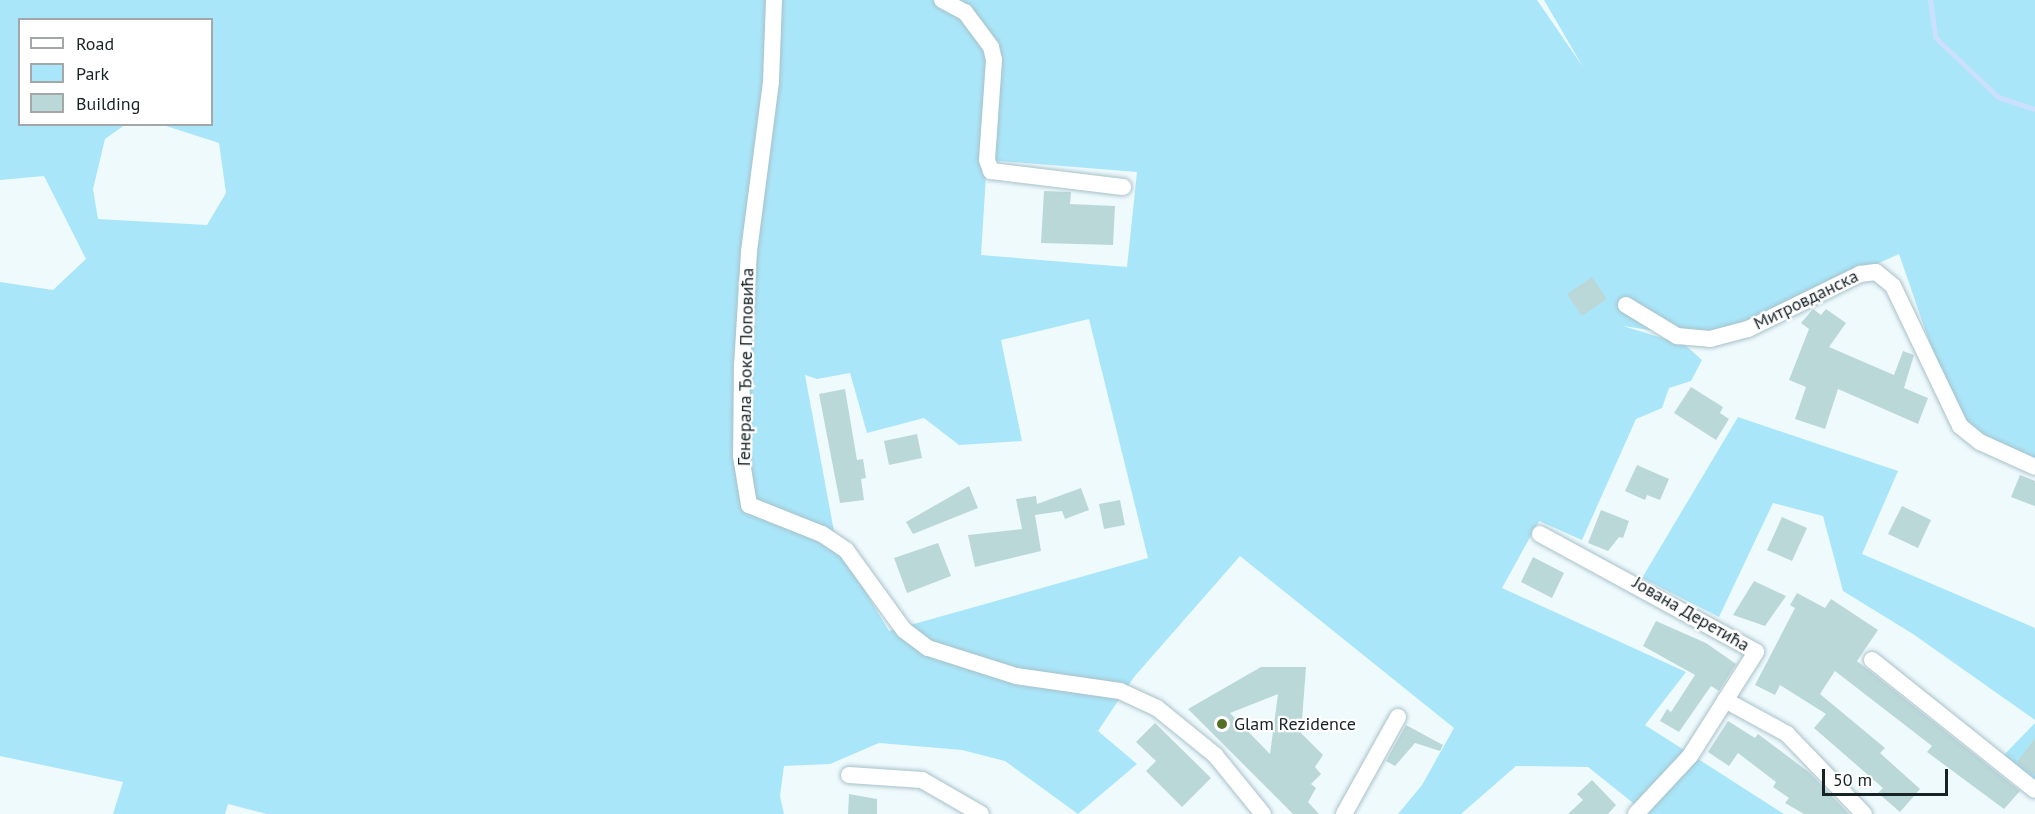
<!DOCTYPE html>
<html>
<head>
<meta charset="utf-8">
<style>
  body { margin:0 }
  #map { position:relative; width:2035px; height:814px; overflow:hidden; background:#effafd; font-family:"PT Sans",sans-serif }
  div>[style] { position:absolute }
  .green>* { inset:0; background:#aae6f9 }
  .stream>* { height:5px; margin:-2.5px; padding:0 2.5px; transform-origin:2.5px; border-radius:2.5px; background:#cbe0fc }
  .building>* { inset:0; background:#bbd8d9 }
  .roads { filter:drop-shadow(0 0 2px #a7c1c9) drop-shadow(0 0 2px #a7c1c9) }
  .street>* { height:16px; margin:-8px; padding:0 8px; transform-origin:8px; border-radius:8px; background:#fff }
  .dots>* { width:16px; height:16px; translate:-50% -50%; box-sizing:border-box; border:3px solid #fff; border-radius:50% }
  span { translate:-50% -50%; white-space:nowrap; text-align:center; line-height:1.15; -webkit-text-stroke:4.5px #fff; paint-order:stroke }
  .street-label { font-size:18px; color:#182326 }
  .poi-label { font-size:18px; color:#182326 }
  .left { translate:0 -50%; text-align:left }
  .legend { position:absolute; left:18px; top:18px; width:195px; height:108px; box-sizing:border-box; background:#fff; border:2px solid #a3a7a8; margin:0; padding:8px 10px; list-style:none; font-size:18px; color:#182326 }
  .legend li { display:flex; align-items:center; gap:12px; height:30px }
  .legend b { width:30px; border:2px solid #a3a7a8 }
  .scale { position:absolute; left:1822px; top:769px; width:126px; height:27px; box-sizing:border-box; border:3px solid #182326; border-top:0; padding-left:8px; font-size:18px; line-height:21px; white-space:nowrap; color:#182326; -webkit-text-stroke:4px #fff; paint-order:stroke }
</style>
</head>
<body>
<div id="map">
  <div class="green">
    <div style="clip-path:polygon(evenodd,0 0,1537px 0,1583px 67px,1544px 0,2035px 0,2035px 467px,1986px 437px,1963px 417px,1937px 364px,1899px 254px,1710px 339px,1623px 326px,1685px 345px,1702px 360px,1691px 381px,1669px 388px,1662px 408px,1636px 419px,1582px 540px,1539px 521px,1502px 588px,1686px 672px,1645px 725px,1784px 814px,1647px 814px,1588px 767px,1516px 766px,1461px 814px,1398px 814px,1422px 785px,1454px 728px,1240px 556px,1134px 677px,1098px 731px,1137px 764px,1078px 814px,1005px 761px,962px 750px,879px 743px,830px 764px,784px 766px,780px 796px,784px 814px,267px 814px,228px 804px,225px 814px,113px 814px,123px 782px,0 756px,0 282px,53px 290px,86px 259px,44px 176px,0 180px,0 0,20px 20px,212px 20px,212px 124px,163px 125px,219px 143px,226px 193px,207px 225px,98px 219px,93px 189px,105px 139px,126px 124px,20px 124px,20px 20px,0 0,987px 160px,1137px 172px,1127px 267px,981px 255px,987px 160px,0 0,1089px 319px,1148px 558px,889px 631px,836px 542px,805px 375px,817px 379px,850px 373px,867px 433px,924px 418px,959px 445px,1022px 441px,1001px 340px,1089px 319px)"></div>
    <div style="clip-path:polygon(1738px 417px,1898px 471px,1862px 554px,2035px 628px,2035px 720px,1913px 634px,1843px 591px,1823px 516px,1773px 503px,1719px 617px,1642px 578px)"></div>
    <div style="clip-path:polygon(2035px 723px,2035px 790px,1998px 761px)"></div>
  </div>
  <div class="stream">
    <div style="left:1930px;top:0;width:37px;rotate:82deg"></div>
    <div style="left:1935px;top:37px;width:87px;rotate:43.6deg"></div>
    <div style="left:1998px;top:97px;width:39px;rotate:18deg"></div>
  </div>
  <div class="building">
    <div style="clip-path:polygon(1044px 191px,1071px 192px,1070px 204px,1115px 206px,1113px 245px,1041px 243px)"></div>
    <div style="clip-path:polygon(1592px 277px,1607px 299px,1582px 316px,1567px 294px)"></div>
    <div style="clip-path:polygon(1813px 309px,1821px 315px,1826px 309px,1846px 323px,1829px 347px,1894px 375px,1903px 351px,1914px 355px,1904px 388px,1928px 398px,1918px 424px,1838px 389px,1825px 429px,1795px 419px,1806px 387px,1789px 380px,1809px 329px,1801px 323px)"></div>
    <div style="clip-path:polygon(1691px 387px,1723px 407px,1720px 413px,1729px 419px,1716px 440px,1674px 413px)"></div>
    <div style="clip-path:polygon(845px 389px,857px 460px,863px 459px,866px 478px,861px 479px,864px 500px,840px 503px,819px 394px)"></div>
    <div style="clip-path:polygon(917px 434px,922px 458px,889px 465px,884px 441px)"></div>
    <div style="clip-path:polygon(1637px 465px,1669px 479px,1660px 500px,1647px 495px,1645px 500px,1625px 491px)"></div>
    <div style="clip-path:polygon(2020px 475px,2035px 481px,2035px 506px,2011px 497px)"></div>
    <div style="clip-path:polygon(969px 486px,978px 508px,913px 534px,906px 522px)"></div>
    <div style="clip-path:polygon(1081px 488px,1089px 510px,1065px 519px,1062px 511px,1035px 515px,1041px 551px,975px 567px,968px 535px,1022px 529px,1016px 499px,1036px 496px,1037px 504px)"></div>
    <div style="clip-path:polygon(1120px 500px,1125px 525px,1104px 529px,1099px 504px)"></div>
    <div style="clip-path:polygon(1902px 506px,1931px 520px,1918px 548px,1888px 534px)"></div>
    <div style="clip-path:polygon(1601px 510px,1629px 521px,1623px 538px,1619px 537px,1608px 551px,1588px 543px)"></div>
    <div style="clip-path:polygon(1782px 517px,1807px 528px,1792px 561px,1767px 550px)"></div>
    <div style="clip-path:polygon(938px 543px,951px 576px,907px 593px,894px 558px)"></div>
    <div style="clip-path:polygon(1533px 557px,1564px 573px,1552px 598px,1521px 582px)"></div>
    <div style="clip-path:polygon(1754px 581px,1786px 596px,1765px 626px,1733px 615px)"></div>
    <div style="clip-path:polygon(1797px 593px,1825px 608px,1831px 599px,1878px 630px,1857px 661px,2020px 791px,2004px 809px,1927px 752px,1932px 746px,1835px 671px,1820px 694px,1885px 748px,1880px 753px,1920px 789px,1900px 812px,1878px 793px,1883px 788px,1814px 728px,1826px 714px,1780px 685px,1775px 695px,1755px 685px,1795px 608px,1790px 605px)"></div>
    <div style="clip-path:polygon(1656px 621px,1706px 643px,1736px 664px,1719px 691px,1711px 686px,1679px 732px,1660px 721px,1667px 709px,1671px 712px,1695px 675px,1643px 646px)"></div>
    <div style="clip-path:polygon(evenodd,1261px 667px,1306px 667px,1301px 733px,1323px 755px,1315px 767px,1321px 774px,1311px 784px,1316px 788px,1308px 802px,1319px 814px,1293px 814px,1188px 709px,1261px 667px,1278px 694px,1270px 754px,1230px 713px,1278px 694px)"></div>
    <div style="clip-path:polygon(1728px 721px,1755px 738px,1758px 734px,1810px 773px,1849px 814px,1804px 814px,1785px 803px,1789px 798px,1773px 787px,1776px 782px,1738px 753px,1729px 766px,1708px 752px)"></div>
    <div style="clip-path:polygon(1155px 723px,1211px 778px,1182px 807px,1146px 771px,1156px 761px,1136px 742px)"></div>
    <div style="clip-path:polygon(1406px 725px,1443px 745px,1440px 751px,1415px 743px,1395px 766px,1386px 761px)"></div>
    <div style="clip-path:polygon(2035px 738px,2035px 773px,2033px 775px,2017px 762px)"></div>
    <div style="clip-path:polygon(1592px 780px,1616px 805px,1608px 814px,1568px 814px,1583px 800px,1577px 794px)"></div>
    <div style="clip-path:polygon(849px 794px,877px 799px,877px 814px,848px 814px)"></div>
  </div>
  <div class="roads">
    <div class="street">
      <div style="left:774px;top:0;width:82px;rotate:92.1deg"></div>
      <div style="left:771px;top:82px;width:171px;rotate:97.4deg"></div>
      <div style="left:749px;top:252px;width:113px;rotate:93.5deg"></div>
      <div style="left:742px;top:365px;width:91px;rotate:90.6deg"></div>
      <div style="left:741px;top:456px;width:50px;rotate:80.7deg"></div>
      <div style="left:749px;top:505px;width:79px;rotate:21.7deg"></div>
      <div style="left:822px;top:534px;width:29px;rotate:34deg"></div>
      <div style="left:846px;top:550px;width:99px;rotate:54.1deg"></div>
      <div style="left:904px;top:630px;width:30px;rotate:37deg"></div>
      <div style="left:928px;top:648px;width:92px;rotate:17.7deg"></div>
      <div style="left:1016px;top:676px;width:105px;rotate:8.2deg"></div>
      <div style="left:1120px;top:691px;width:41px;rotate:24.7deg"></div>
      <div style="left:1157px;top:708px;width:75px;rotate:39deg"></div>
      <div style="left:1215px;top:755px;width:76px;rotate:50.9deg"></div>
      <div style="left:942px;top:0;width:26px;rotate:28deg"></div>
      <div style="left:965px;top:12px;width:44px;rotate:53.4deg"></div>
      <div style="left:991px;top:47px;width:13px;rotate:77deg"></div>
      <div style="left:994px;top:60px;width:100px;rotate:94deg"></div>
      <div style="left:987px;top:160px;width:12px;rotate:70deg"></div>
      <div style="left:991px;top:171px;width:133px;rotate:6.9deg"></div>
      <div style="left:1626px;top:305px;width:60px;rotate:31.3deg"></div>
      <div style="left:1677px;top:336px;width:33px;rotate:5deg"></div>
      <div style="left:1710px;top:339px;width:39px;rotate:-15deg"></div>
      <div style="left:1748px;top:329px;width:125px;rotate:-26.2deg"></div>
      <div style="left:1860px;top:274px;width:16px;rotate:-7deg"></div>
      <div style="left:1876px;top:272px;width:22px;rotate:39deg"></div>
      <div style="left:1893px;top:286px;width:155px;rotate:64.4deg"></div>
      <div style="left:1960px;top:426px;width:26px;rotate:39deg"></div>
      <div style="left:1980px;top:442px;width:60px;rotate:24.4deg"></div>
      <div style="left:1540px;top:534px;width:246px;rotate:28.6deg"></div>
      <div style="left:1756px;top:652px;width:123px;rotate:122.4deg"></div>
      <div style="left:1690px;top:756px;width:79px;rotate:133deg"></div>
      <div style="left:1872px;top:660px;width:208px;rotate:38.6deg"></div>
      <div style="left:1725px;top:700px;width:71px;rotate:28.7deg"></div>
      <div style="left:1787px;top:734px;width:111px;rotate:46.1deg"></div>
      <div style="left:849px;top:775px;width:73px;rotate:3.9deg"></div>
      <div style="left:922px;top:780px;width:68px;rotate:30deg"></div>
      <div style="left:1344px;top:814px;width:111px;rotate:-60.9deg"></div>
    </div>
  </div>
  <div class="dots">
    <div style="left:1222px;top:724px;background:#547024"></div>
  </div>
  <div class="street-label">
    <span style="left:1806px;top:300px;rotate:-26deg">Митровданска</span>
    <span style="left:746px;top:367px;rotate:-89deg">Генерала Ђоке Поповића</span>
    <span style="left:1691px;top:614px;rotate:30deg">Јована Деретића</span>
  </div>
  <div class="poi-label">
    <span class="left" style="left:1234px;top:724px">Glam Rezidence</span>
  </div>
  <ul class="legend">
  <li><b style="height:8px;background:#fff"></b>Road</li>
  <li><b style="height:16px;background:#aae6f9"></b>Park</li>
  <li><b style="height:16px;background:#bbd8d9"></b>Building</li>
  </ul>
  <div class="scale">50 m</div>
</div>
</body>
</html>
